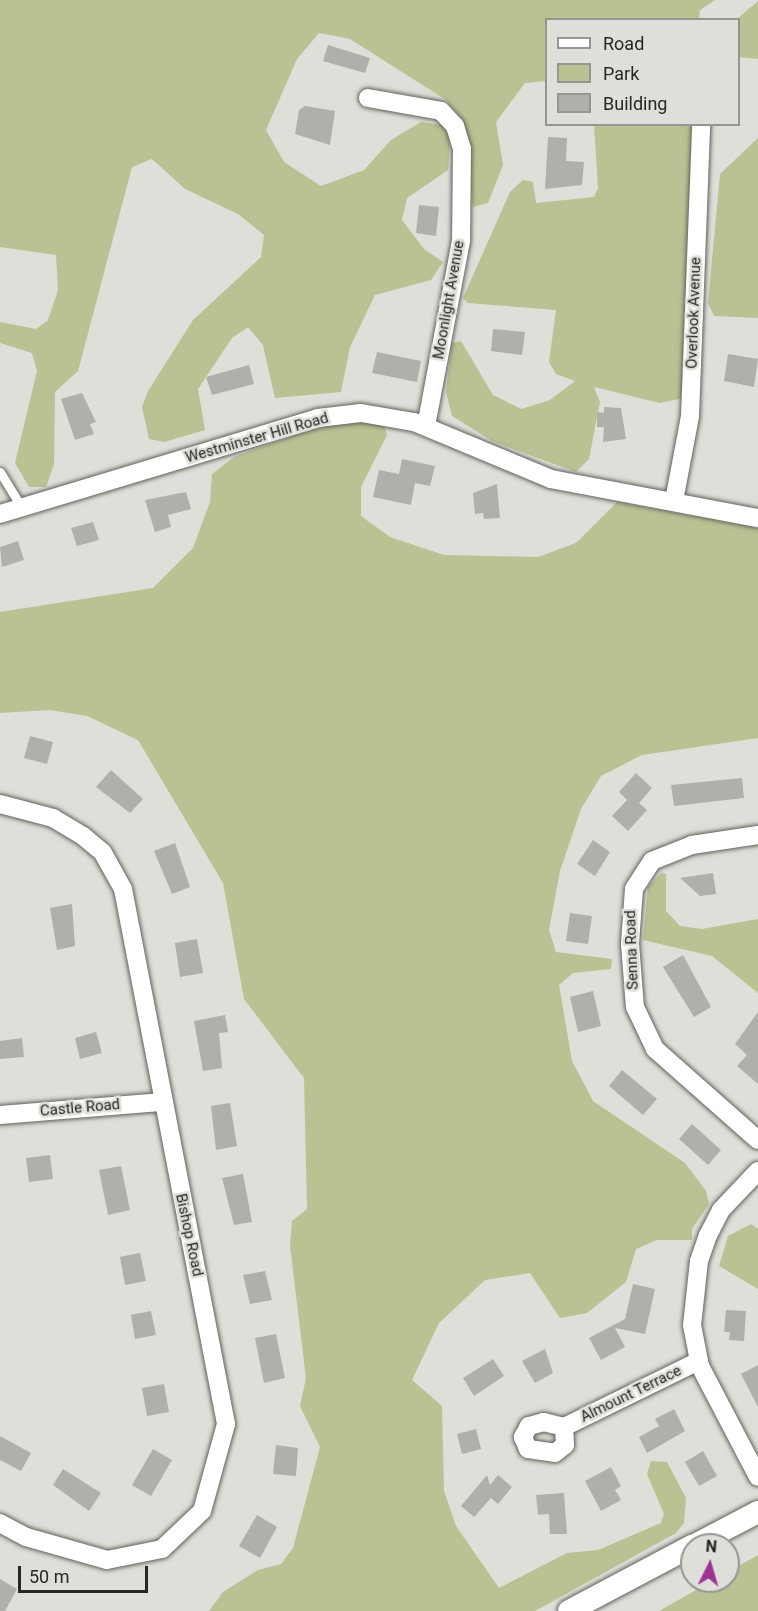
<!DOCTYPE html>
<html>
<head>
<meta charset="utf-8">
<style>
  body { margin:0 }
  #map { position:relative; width:758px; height:1611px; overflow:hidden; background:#dedfd8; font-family:Roboto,sans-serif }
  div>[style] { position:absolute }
  .green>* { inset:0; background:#bac193 }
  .building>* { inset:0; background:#afb0aa }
  .roads { filter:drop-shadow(0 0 2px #60625c) drop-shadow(0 0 2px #60625c) }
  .service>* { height:9px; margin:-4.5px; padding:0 4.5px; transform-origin:4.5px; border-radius:4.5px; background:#fff }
  .minor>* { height:18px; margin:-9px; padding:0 9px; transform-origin:9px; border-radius:9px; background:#fff }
  .tertiary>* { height:22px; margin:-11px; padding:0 11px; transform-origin:11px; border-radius:11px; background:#fff }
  span { translate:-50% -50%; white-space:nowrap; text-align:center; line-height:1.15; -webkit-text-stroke:5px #dedfd8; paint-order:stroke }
  .street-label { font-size:15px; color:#272826 }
  .legend { position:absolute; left:545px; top:18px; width:195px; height:108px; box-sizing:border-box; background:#dedfd8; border:2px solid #959691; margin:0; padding:8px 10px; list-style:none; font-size:18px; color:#272826 }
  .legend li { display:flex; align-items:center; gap:12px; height:30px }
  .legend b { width:30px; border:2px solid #959691 }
  .north { position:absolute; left:680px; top:1533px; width:60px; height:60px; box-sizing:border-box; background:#dedfd8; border:2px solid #959691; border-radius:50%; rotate:5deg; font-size:16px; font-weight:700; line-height:24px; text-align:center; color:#272826 }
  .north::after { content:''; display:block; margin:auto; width:21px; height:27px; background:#9f3394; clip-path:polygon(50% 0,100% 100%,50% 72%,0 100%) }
  .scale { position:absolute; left:18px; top:1566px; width:130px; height:27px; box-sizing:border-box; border:3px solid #272826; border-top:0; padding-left:8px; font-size:18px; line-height:21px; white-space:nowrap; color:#272826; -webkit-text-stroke:4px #dedfd8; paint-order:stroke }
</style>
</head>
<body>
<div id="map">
  <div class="green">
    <div style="clip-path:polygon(0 0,715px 0,700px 10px,699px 19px,546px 20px,546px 81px,525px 83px,496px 122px,503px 165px,488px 203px,473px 207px,463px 120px,446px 100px,350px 39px,319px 33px,297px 59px,266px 130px,284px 162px,321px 186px,364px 170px,391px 140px,421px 122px,443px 125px,450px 141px,448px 170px,407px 198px,402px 220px,424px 249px,443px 262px,431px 280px,375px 295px,350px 347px,341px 392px,275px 398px,263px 345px,248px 327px,232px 338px,198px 389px,205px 430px,164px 442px,149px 439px,142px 407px,148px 391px,193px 320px,261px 257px,264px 235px,238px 214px,185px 189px,152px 159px,132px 167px,78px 371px,55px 392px,54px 464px,46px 487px,29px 487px,15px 463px,37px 371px,32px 353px,0 343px,0 322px,36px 329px,48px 320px,58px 290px,56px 255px,0 247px)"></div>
    <div style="clip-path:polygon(758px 1px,758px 59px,739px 57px,737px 19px)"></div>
    <div style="clip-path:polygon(594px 125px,696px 125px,683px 398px,660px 403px,594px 387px,600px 402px,589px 459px,576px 472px,492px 441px,452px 416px,446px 392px,452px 343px,461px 341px,493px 395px,521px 409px,550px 400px,575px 381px,556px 374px,549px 362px,556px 310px,468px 303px,463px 298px,510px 192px,523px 180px,533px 182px,536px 203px,594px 197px,598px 188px)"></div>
    <div style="clip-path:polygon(758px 138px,758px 318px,714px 316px,708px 303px,720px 174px)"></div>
    <div style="clip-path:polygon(354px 421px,383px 423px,387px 435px,361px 487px,361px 516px,390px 537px,444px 555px,538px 557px,576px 543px,617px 502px,758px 528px,758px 738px,642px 755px,601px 776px,581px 809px,560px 871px,549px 930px,556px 952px,612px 959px,611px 969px,573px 973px,559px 985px,572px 1061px,593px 1101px,685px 1163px,706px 1191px,709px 1204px,692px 1229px,692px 1240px,657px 1240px,636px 1249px,626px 1282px,587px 1313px,560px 1318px,530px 1273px,485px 1280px,439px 1323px,412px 1380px,442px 1406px,444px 1491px,456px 1526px,499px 1588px,567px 1553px,598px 1550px,661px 1523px,664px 1514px,647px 1474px,651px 1461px,667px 1462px,686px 1498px,684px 1523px,676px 1533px,535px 1611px,209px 1611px,223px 1592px,258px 1570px,281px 1564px,293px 1548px,320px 1447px,300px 1406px,306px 1378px,290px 1246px,292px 1221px,307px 1209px,304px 1078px,244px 999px,223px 883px,138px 740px,87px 716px,50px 710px,0 713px,0 612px,153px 588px,193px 548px,210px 502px,212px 474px,234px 457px,315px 428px)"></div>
    <div style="clip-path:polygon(661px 873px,666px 874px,666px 911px,680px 926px,702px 929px,758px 919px,758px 993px,712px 956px,643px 940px,648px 887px)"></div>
    <div style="clip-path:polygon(751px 1224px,758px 1229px,758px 1289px,719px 1266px,728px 1236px)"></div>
    <div style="clip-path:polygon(758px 1555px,758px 1611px,659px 1611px,712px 1581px,728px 1581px,728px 1572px)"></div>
  </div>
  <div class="building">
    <div style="clip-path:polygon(328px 45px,370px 58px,365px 73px,323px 61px)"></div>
    <div style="clip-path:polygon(305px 106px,335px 111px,330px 145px,295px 134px,299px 110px)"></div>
    <div style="clip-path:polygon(548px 137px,567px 138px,566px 161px,584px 162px,582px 185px,545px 189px)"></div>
    <div style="clip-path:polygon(419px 205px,439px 207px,436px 236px,416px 233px)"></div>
    <div style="clip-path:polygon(493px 329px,525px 332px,522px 355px,491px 351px)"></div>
    <div style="clip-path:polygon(377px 352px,421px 361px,417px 382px,372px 373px)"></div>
    <div style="clip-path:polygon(728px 354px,758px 359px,754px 387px,724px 381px)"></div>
    <div style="clip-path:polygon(249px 365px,254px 384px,212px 395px,206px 377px)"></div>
    <div style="clip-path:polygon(82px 393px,96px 422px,90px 424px,94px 434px,75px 440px,61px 399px)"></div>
    <div style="clip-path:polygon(604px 407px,621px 408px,626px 439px,603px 442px,604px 427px,597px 427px,597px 412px,604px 413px)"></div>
    <div style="clip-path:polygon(402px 459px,435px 466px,430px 486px,415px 483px,411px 505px,373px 497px,379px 470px,399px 474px)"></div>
    <div style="clip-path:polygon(497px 484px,500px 518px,484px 519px,483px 513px,475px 514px,473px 493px)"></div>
    <div style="clip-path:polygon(186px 492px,191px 509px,168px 515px,171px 527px,155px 532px,145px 500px)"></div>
    <div style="clip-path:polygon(93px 522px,99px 540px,77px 546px,71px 528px)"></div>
    <div style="clip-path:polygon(18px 541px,24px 560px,2px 567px,0 547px)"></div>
    <div style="clip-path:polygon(30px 736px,53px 742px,47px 764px,24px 758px)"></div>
    <div style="clip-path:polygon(111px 770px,143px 799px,130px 813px,96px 787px)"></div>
    <div style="clip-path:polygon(636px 773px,652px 788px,639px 803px,647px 810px,628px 831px,612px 816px,627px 800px,619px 792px)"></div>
    <div style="clip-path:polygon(742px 778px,744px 798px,674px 806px,671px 785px)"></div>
    <div style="clip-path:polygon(593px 840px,610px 852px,595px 876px,577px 864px)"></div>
    <div style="clip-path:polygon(175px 843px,190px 887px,172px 894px,154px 851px)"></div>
    <div style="clip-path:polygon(713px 873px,716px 894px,700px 896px,680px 878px)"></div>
    <div style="clip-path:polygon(72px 904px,75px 946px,57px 950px,50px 908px)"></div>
    <div style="clip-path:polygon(570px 913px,592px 916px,588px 944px,566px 941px)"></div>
    <div style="clip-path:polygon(197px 939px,203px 973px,180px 977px,175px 943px)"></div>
    <div style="clip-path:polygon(683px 955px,711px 1007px,694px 1017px,663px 967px)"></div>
    <div style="clip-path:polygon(593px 991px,601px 1026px,578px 1032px,570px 997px)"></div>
    <div style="clip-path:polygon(758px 1012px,758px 1084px,737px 1066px,747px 1055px,735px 1044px)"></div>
    <div style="clip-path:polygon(225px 1015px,228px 1032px,219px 1033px,222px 1068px,203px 1071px,194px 1021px)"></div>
    <div style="clip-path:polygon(96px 1032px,102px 1053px,80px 1059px,75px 1038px)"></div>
    <div style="clip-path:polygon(22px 1038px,24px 1057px,0 1059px,0 1041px)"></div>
    <div style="clip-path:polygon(622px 1070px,657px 1099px,643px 1115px,609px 1086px)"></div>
    <div style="clip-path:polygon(230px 1103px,237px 1146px,216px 1150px,211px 1106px)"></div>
    <div style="clip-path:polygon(692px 1124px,721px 1150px,708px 1165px,679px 1139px)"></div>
    <div style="clip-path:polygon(50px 1155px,53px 1179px,29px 1182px,26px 1158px)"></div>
    <div style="clip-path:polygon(121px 1166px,130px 1210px,108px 1215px,99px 1170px)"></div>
    <div style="clip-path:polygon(243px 1174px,252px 1222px,234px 1225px,222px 1178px)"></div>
    <div style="clip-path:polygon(140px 1253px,146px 1281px,125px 1285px,120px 1257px)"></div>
    <div style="clip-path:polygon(265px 1271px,272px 1300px,250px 1304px,243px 1275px)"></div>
    <div style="clip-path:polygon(633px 1284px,655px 1289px,645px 1334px,615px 1328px,625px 1347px,601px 1360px,589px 1338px,625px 1319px)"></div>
    <div style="clip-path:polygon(726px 1310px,746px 1311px,744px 1341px,729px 1340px,730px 1332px,724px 1332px)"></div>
    <div style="clip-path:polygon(151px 1311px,156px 1335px,135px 1339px,131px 1315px)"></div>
    <div style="clip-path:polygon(276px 1334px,285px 1378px,264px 1383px,255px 1338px)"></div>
    <div style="clip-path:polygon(545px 1349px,553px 1373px,535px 1383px,522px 1361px)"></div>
    <div style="clip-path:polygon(493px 1359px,504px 1376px,474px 1396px,463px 1378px)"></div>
    <div style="clip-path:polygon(758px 1365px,758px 1407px,741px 1374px)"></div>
    <div style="clip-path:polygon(164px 1384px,169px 1412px,147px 1416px,142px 1388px)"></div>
    <div style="clip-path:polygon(674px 1409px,685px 1431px,647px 1453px,639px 1437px,659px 1426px,655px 1419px)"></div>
    <div style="clip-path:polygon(476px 1429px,481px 1449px,462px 1454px,457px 1434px)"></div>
    <div style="clip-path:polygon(0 1436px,31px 1453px,21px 1471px,0 1460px)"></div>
    <div style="clip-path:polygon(276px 1445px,298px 1448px,296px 1476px,273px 1474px)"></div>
    <div style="clip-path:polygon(153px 1449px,172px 1460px,151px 1496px,132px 1485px)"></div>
    <div style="clip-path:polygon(703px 1451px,717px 1476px,699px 1486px,685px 1462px)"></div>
    <div style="clip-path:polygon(611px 1467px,621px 1486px,615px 1490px,621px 1500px,601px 1511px,585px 1481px)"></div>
    <div style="clip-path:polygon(63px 1469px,101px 1493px,89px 1511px,53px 1485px)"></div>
    <div style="clip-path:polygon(487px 1475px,490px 1485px,498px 1475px,512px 1487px,498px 1504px,491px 1498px,474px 1517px,461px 1506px)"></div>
    <div style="clip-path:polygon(564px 1493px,567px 1534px,550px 1534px,549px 1514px,538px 1515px,536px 1495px)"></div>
    <div style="clip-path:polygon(257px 1515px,277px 1527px,260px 1558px,239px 1546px)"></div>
    <div style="clip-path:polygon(0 1579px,17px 1589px,5px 1611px,0 1611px)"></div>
  </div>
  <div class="roads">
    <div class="service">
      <div style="left:0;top:472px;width:42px;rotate:58.6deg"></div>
    </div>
    <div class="minor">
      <div style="left:368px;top:98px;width:74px;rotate:10.1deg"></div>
      <div style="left:441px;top:111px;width:21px;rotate:47deg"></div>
      <div style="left:455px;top:126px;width:24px;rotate:73deg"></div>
      <div style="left:462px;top:149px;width:92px;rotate:90.6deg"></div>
      <div style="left:461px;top:241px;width:188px;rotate:100.7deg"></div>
      <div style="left:674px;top:501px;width:86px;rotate:-79.3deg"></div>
      <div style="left:690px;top:416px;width:292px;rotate:-87.8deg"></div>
      <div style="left:0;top:514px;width:332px;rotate:-16.8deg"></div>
      <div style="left:318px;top:418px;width:43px;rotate:-6.6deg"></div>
      <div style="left:361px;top:413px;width:54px;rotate:9.6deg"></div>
      <div style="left:414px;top:422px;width:148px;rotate:22.6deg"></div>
      <div style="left:551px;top:479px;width:211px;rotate:10.7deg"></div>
      <div style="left:0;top:804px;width:55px;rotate:14.8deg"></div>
      <div style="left:53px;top:818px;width:35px;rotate:31deg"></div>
      <div style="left:83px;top:836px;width:26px;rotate:40deg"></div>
      <div style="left:103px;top:853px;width:41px;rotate:60.9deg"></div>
      <div style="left:123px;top:889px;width:545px;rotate:79.1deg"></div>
      <div style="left:226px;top:1424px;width:90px;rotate:105.4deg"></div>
      <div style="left:202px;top:1511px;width:55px;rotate:136.5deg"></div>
      <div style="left:162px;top:1549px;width:56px;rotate:168.7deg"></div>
      <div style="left:107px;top:1560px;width:84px;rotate:-164.1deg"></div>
      <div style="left:26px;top:1537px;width:30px;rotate:-152deg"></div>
      <div style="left:758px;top:835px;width:67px;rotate:171.4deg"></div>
      <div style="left:692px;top:845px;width:43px;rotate:158.2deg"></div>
      <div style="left:652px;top:861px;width:33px;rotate:123deg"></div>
      <div style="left:634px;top:889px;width:55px;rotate:94.2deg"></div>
      <div style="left:630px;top:944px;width:63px;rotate:85.5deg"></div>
      <div style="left:635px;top:1007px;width:47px;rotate:64.5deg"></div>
      <div style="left:655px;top:1049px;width:137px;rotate:41.5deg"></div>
      <div style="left:0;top:1115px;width:161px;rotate:-4.6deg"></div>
      <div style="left:758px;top:1171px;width:54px;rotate:133.5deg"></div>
      <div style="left:721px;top:1210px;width:28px;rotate:117deg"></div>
      <div style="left:708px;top:1235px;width:28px;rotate:109deg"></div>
      <div style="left:699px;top:1261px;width:64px;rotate:96.2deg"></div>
      <div style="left:692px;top:1325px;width:42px;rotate:79deg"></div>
      <div style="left:700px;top:1366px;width:125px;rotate:62.4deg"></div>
      <div style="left:564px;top:1427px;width:21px;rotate:-166deg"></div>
      <div style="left:544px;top:1422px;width:16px;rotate:165deg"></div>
      <div style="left:529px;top:1426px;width:13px;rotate:119deg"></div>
      <div style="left:523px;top:1437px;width:13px;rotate:67deg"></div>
      <div style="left:528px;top:1449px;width:27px;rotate:8deg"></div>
      <div style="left:555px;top:1453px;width:13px;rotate:-39deg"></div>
      <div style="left:565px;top:1445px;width:18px;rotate:-93deg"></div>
      <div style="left:564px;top:1427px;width:150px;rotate:-26.1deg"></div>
    </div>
    <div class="tertiary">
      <div style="left:695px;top:1545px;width:71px;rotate:-27.6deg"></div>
      <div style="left:569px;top:1611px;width:139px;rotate:-27.9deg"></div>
    </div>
  </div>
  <div class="street-label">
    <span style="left:449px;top:300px;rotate:-80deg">Moonlight Avenue</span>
    <span style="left:694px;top:313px;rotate:-88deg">Overlook Avenue</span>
    <span style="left:257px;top:438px;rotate:-16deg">Westminster Hill Road</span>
    <span style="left:632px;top:950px;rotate:-92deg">Senna Road</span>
    <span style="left:80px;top:1108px;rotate:-5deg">Castle Road</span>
    <span style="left:189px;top:1235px;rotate:78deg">Bishop Road</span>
    <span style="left:631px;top:1394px;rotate:-26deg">Almount Terrace</span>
  </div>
  <ul class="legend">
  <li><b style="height:8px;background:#fff"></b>Road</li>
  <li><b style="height:16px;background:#bac193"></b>Park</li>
  <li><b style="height:16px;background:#afb0aa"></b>Building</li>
  </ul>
  <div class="north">N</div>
  <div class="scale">50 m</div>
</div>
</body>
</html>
